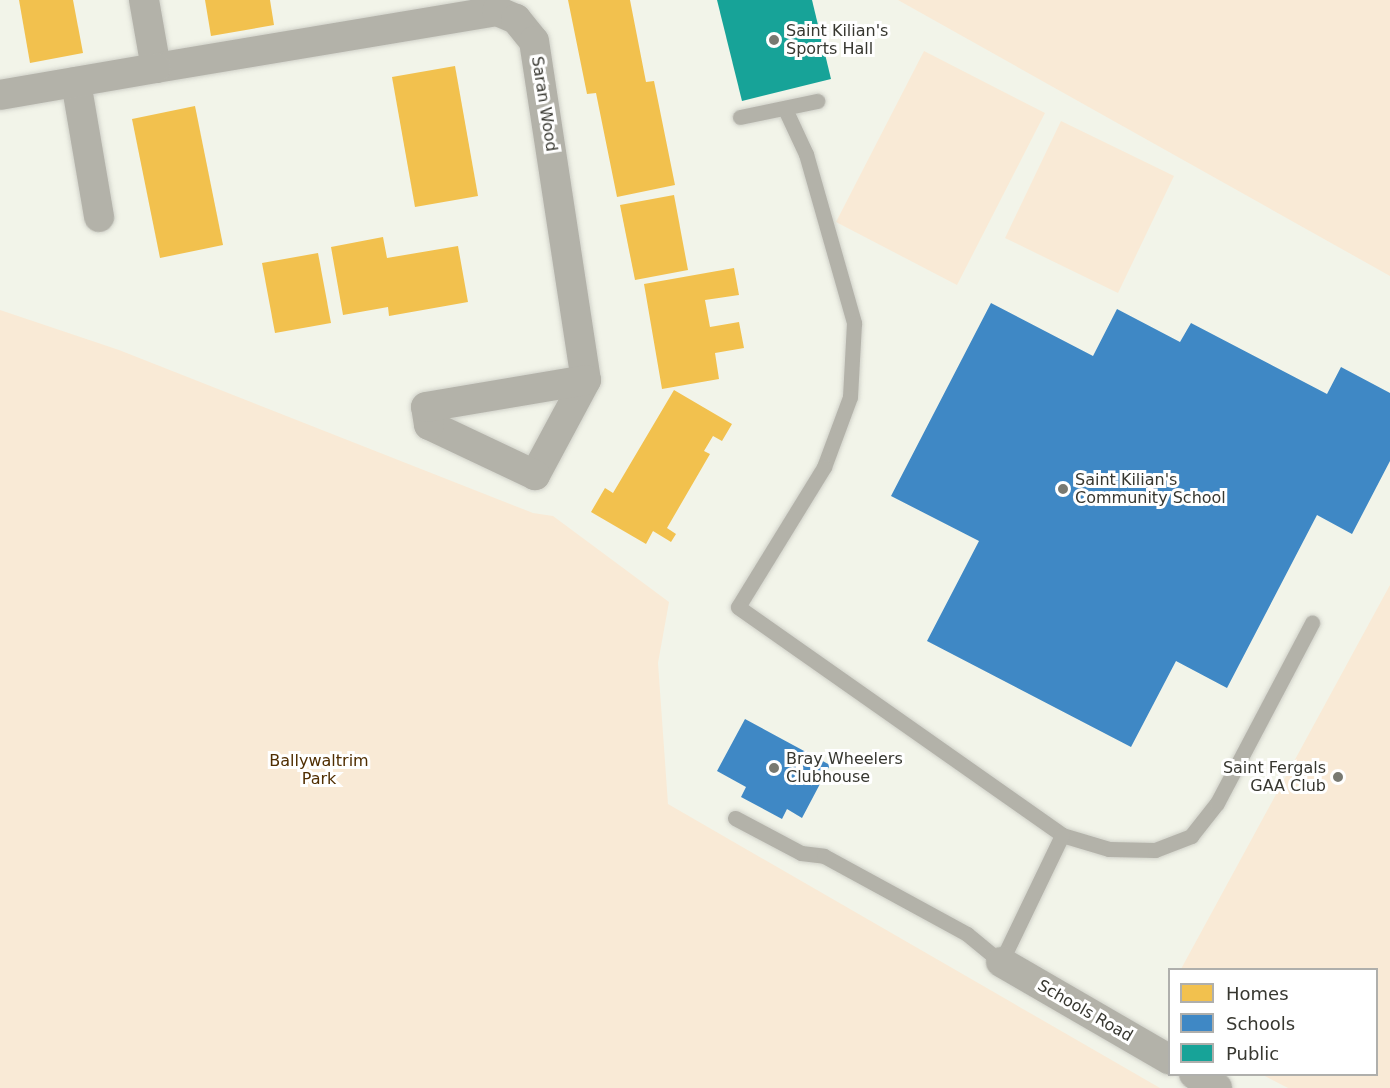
<!DOCTYPE html>
<html>
<head>
<meta charset="utf-8">
<style>
  body { margin:0 }
  #map { position:relative; width:1390px; height:1088px; overflow:hidden; background:#f2f4e9; font-family:"DejaVu Sans",sans-serif }
  div>[style] { position:absolute }
  .green>* { inset:0; background:#f9ead6 }
  .homes>* { inset:0; background:#f2c14e }
  .schools>* { inset:0; background:#3f88c5 }
  .public>* { inset:0; background:#17a398 }
  .roads { filter:drop-shadow(0 0 2px #d0d1c9) drop-shadow(0 0 2px #d0d1c9) }
  .service>* { height:15px; margin:-7.5px; padding:0 7.5px; transform-origin:7.5px; border-radius:7.5px; background:#b3b2a9 }
  .minor>* { height:30px; margin:-15px; padding:0 15px; transform-origin:15px; border-radius:15px; background:#b3b2a9 }
  .dots>* { width:16px; height:16px; translate:-50% -50%; box-sizing:border-box; border:3px solid #fff; border-radius:50% }
  span { translate:-50% -50%; white-space:nowrap; text-align:center; line-height:1.15; -webkit-text-stroke:6px #fff; paint-order:stroke }
  .poi-label { font-size:16px; color:#373730 }
  .left { translate:0 -50%; text-align:left }
  .right { translate:-100% -50%; text-align:right }
  .street-label { font-size:16px; color:#373730 }
  .park-label { font-size:16px; color:#502e02 }
  .legend { position:absolute; left:1168px; top:968px; width:210px; height:108px; box-sizing:border-box; background:#fff; border:2px solid #afafac; margin:0; padding:8px 10px; list-style:none; font-size:18px; color:#373730 }
  .legend li { display:flex; align-items:center; gap:12px; height:30px }
  .legend b { width:30px; border:2px solid #afafac }
</style>
</head>
<body>
<div id="map">
  <div class="green">
    <div style="clip-path:polygon(898px 0,1390px 0,1390px 276px)"></div>
    <div style="clip-path:polygon(924px 51px,1045px 113px,957px 285px,836px 222px)"></div>
    <div style="clip-path:polygon(1061px 121px,1174px 176px,1118px 293px,1005px 238px)"></div>
    <div style="clip-path:polygon(0 310px,119px 350px,533px 513px,553px 516px,669px 602px,658px 663px,668px 804px,1160px 1088px,0 1088px)"></div>
    <div style="clip-path:polygon(1390px 585px,1390px 1088px,1288px 1088px,1263px 1075px,1376px 1074px,1376px 970px,1181px 969px)"></div>
  </div>
  <div class="homes">
    <div style="clip-path:polygon(19px 0,73px 0,83px 53px,30px 63px)"></div>
    <div style="clip-path:polygon(205px 0,270px 0,274px 25px,211px 36px)"></div>
    <div style="clip-path:polygon(568px 0,630px 0,646px 82px,654px 81px,675px 185px,617px 197px,596px 93px,587px 94px)"></div>
    <div style="clip-path:polygon(455px 66px,478px 196px,415px 207px,392px 77px)"></div>
    <div style="clip-path:polygon(195px 106px,223px 245px,160px 258px,132px 119px)"></div>
    <div style="clip-path:polygon(674px 195px,688px 270px,635px 280px,620px 205px)"></div>
    <div style="clip-path:polygon(383px 237px,387px 258px,458px 246px,468px 302px,389px 316px,388px 307px,343px 315px,331px 247px)"></div>
    <div style="clip-path:polygon(318px 253px,331px 323px,275px 333px,262px 263px)"></div>
    <div style="clip-path:polygon(734px 268px,739px 295px,705px 300px,710px 327px,739px 322px,744px 348px,715px 353px,719px 379px,662px 389px,644px 284px)"></div>
    <div style="clip-path:polygon(674px 390px,732px 424px,722px 441px,713px 436px,704px 451px,710px 454px,667px 528px,676px 534px,671px 542px,653px 531px,646px 544px,591px 512px,605px 488px,613px 493px)"></div>
  </div>
  <div class="schools">
    <div style="clip-path:polygon(991px 303px,1093px 356px,1117px 309px,1180px 342px,1191px 323px,1327px 394px,1341px 367px,1390px 393px,1390px 461px,1352px 534px,1317px 515px,1227px 688px,1176px 661px,1131px 747px,927px 641px,979px 541px,891px 496px)"></div>
    <div style="clip-path:polygon(745px 719px,830px 765px,802px 818px,787px 809px,782px 819px,741px 797px,746px 787px,717px 771px)"></div>
  </div>
  <div class="public">
    <div style="clip-path:polygon(717px 0,812px 0,831px 79px,742px 101px)"></div>
  </div>
  <div class="roads">
    <div class="service">
      <div style="left:785px;top:109px;width:50px;rotate:65deg"></div>
      <div style="left:806px;top:154px;width:176px;rotate:74.1deg"></div>
      <div style="left:854px;top:323px;width:74px;rotate:93.1deg"></div>
      <div style="left:850px;top:397px;width:75px;rotate:110.4deg"></div>
      <div style="left:824px;top:467px;width:164px;rotate:121.6deg"></div>
      <div style="left:738px;top:607px;width:396px;rotate:35.1deg"></div>
      <div style="left:1062px;top:835px;width:49px;rotate:16.6deg"></div>
      <div style="left:1109px;top:849px;width:46px;rotate:1.2deg"></div>
      <div style="left:1155px;top:850px;width:39px;rotate:-21deg"></div>
      <div style="left:1191px;top:836px;width:42px;rotate:-51.8deg"></div>
      <div style="left:1217px;top:803px;width:204px;rotate:-62.2deg"></div>
      <div style="left:740px;top:117px;width:79px;rotate:-11.7deg"></div>
      <div style="left:735px;top:818px;width:75px;rotate:27.9deg"></div>
      <div style="left:801px;top:853px;width:23px;rotate:7deg"></div>
      <div style="left:824px;top:856px;width:163px;rotate:28.6deg"></div>
      <div style="left:967px;top:934px;width:44px;rotate:39.5deg"></div>
      <div style="left:1001px;top:962px;width:141px;rotate:-64.3deg"></div>
    </div>
    <div class="minor">
      <div style="left:144px;top:0;width:69px;rotate:80deg"></div>
      <div style="left:156px;top:68px;width:346px;rotate:-9.5deg"></div>
      <div style="left:497px;top:11px;width:21px;rotate:23deg"></div>
      <div style="left:516px;top:19px;width:28px;rotate:51deg"></div>
      <div style="left:534px;top:41px;width:343px;rotate:81.3deg"></div>
      <div style="left:586px;top:380px;width:108px;rotate:118.2deg"></div>
      <div style="left:535px;top:475px;width:117px;rotate:-154.7deg"></div>
      <div style="left:429px;top:425px;width:18px;rotate:-99deg"></div>
      <div style="left:426px;top:407px;width:162px;rotate:-9.6deg"></div>
      <div style="left:76px;top:82px;width:137px;rotate:80.3deg"></div>
      <div style="left:0;top:95px;width:158px;rotate:-9.8deg"></div>
      <div style="left:1001px;top:962px;width:195px;rotate:30.1deg"></div>
      <div style="left:1194px;top:1074px;width:27px;rotate:31deg"></div>
    </div>
  </div>
  <div class="dots">
    <div style="left:774px;top:40px;background:#787971"></div>
    <div style="left:1063px;top:489px;background:#787971"></div>
    <div style="left:774px;top:768px;background:#787971"></div>
    <div style="left:1338px;top:777px;background:#787971"></div>
  </div>
  <div class="poi-label">
    <span class="left" style="left:786px;top:40px">Saint Kilian's<br>Sports Hall</span>
    <span class="left" style="left:1075px;top:489px">Saint Kilian's<br>Community School</span>
    <span class="left" style="left:786px;top:768px">Bray Wheelers<br>Clubhouse</span>
    <span class="right" style="left:1326px;top:777px">Saint Fergals<br>GAA Club</span>
  </div>
  <div class="street-label">
    <span style="left:544px;top:104px;rotate:81deg">Saran Wood</span>
    <span style="left:1085px;top:1011px;rotate:30deg">Schools Road</span>
  </div>
  <div class="park-label">
    <span style="left:319px;top:770px">Ballywaltrim<br>Park</span>
  </div>
  <ul class="legend">
  <li><b style="height:16px;background:#f2c14e"></b>Homes</li>
  <li><b style="height:16px;background:#3f88c5"></b>Schools</li>
  <li><b style="height:16px;background:#17a398"></b>Public</li>
  </ul>
</div>
</body>
</html>
